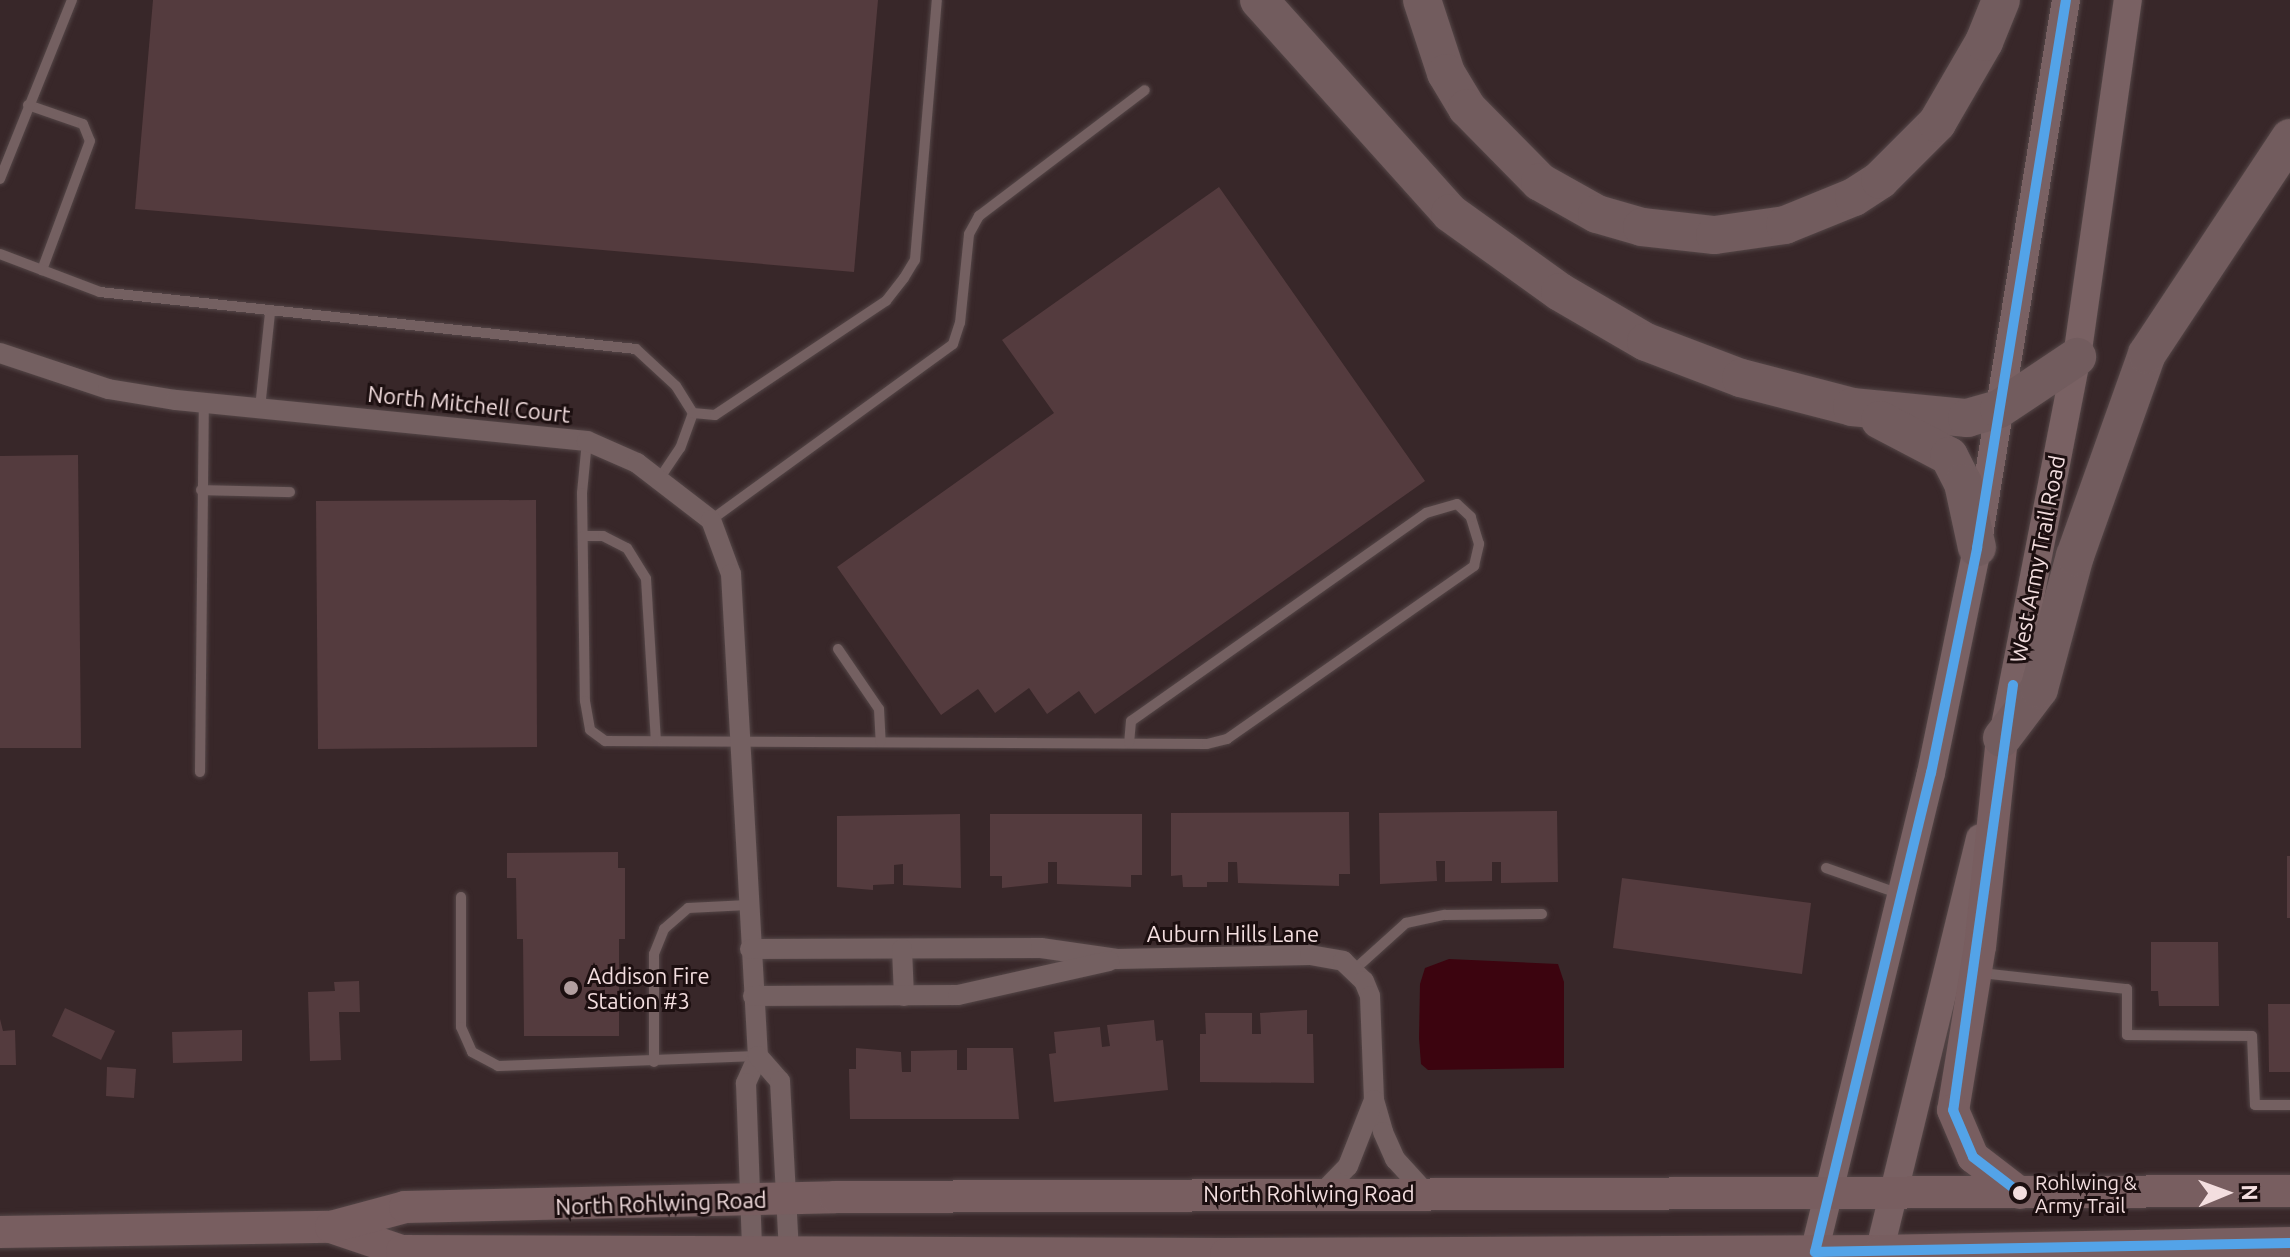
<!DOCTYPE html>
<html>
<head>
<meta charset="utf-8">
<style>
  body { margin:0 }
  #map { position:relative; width:2290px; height:1257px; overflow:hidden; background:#382729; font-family:Ubuntu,sans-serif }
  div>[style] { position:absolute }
  .water>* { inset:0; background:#3c040f }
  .building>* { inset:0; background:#543b3e }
  .roads { filter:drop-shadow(0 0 2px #544647) drop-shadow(0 0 2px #544647) }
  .lane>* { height:10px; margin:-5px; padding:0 5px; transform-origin:5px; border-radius:5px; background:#746061 }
  .street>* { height:20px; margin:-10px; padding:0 10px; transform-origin:10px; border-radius:10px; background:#746061 }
  .secondary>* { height:28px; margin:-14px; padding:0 14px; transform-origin:14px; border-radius:14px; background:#796163 }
  .primary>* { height:32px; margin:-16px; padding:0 16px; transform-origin:16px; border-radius:16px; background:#785e60 }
  .highway>* { height:38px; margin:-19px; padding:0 19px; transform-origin:19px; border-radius:19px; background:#725c5e }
  .bus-1>* { height:10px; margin:-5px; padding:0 5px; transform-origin:5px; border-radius:5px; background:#53a3e8 }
  .dots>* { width:22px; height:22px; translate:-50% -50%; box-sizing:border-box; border:4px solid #1c0f10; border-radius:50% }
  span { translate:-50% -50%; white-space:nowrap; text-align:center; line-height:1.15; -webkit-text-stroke:6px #1c0f10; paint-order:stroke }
  .bus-label { font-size:20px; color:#f3dedf }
  .left { translate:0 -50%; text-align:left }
  .street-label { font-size:22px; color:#f3dedf }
  .poi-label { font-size:22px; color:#f3dedf }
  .north { position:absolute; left:2186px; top:1153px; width:80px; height:80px; -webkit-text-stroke:6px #1c0f10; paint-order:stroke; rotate:89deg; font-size:22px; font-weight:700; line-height:32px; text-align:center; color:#f3dedf }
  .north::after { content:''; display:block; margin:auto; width:28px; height:36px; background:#f3dedf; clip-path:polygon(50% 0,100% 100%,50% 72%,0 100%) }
</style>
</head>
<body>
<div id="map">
  <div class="water">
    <div style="clip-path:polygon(1449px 959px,1558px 964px,1564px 982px,1564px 1068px,1428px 1070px,1421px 1064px,1419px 1038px,1420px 984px,1425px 968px)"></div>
  </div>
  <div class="building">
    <div style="clip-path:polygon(153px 0,878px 0,854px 272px,135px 209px)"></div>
    <div style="clip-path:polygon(1219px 187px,1425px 481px,1095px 714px,1079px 691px,1047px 714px,1029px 688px,995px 713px,978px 689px,941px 715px,837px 567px,1054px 413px,1002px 340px)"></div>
    <div style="clip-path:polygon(78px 455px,81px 748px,0 748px,0 456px)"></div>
    <div style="clip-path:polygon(536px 500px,537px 747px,318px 749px,316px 501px)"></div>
    <div style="clip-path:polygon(1557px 811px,1558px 882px,1501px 883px,1501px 862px,1492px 862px,1492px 881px,1445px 882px,1445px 861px,1436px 861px,1437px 881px,1380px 884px,1379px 813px)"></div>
    <div style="clip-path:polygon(1349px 812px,1350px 874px,1339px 874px,1339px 886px,1238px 883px,1237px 862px,1228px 862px,1228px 882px,1207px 882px,1207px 887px,1183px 887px,1182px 875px,1171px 876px,1171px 813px)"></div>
    <div style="clip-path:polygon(960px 814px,961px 888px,903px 885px,903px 864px,894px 865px,894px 884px,873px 885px,873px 890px,837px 887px,837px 816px)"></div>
    <div style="clip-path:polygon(990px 814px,1142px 814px,1142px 875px,1131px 875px,1131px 887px,1057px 884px,1057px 862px,1048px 862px,1048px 883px,1002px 888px,1002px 876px,990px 876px)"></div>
    <div style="clip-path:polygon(618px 852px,618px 868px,625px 868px,625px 939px,619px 939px,619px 1036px,524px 1036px,523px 939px,517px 939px,516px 878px,507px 878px,507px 853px)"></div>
    <div style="clip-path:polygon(2287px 856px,2290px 856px,2290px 918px,2287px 918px)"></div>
    <div style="clip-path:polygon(1622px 878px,1811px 903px,1802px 974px,1613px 948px)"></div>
    <div style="clip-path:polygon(2151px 942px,2218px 942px,2219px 1006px,2159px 1006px,2158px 991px,2151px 991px)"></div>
    <div style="clip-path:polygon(359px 981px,360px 1012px,339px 1012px,341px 1060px,310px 1061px,308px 992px,335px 991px,334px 982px)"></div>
    <div style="clip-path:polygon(2268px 1004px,2290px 1004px,2290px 1072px,2269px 1072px)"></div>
    <div style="clip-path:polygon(65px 1008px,115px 1031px,101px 1060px,52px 1036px)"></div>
    <div style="clip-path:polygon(1307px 1010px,1307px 1034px,1313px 1034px,1314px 1083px,1200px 1082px,1200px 1034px,1206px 1034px,1205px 1013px,1252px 1013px,1252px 1034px,1261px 1034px,1260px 1013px)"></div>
    <div style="clip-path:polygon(0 1019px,3px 1031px,15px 1030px,16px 1065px,0 1065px)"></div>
    <div style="clip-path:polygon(1154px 1020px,1156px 1041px,1163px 1040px,1168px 1090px,1054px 1102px,1049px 1054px,1056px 1053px,1054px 1032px,1100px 1027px,1102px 1047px,1110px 1046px,1107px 1025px)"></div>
    <div style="clip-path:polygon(242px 1030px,242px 1061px,173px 1063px,172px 1032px)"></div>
    <div style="clip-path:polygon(856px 1048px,901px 1052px,902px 1072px,911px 1072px,911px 1051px,957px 1050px,957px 1070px,967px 1070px,967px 1048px,1013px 1048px,1019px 1119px,850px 1119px,849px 1069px,856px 1069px)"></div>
    <div style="clip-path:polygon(107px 1067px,136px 1069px,134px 1098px,106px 1096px)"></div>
  </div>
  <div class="roads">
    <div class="lane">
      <div style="left:28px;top:105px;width:58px;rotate:19.1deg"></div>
      <div style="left:83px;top:124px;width:18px;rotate:68deg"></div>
      <div style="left:90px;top:141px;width:138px;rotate:110.4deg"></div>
      <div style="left:0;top:179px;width:193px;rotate:-68.1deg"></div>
      <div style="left:0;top:254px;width:107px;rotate:20.8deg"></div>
      <div style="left:100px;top:292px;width:539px;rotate:6.07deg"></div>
      <div style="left:636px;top:349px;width:54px;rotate:42.8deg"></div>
      <div style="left:676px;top:386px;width:32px;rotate:58deg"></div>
      <div style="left:693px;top:413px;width:37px;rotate:110deg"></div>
      <div style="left:680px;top:448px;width:37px;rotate:124deg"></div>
      <div style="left:260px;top:408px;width:96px;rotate:-84deg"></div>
      <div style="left:693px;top:413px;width:22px;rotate:5deg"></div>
      <div style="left:715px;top:415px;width:206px;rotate:-33.7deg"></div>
      <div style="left:886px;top:301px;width:29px;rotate:-52deg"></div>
      <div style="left:904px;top:278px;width:21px;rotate:-59deg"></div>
      <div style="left:915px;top:260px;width:261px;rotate:-85.2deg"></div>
      <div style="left:587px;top:441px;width:52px;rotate:95.5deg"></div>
      <div style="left:582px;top:493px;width:208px;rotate:89.2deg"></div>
      <div style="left:585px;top:701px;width:29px;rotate:80deg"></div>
      <div style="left:590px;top:730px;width:19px;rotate:36deg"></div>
      <div style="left:605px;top:741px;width:602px;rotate:0.29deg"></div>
      <div style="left:1207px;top:744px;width:21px;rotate:-14deg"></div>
      <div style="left:1227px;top:739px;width:302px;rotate:-35deg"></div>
      <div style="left:1474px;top:566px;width:23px;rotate:-77deg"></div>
      <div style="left:1479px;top:544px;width:28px;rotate:-107deg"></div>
      <div style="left:1471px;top:517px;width:19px;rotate:-137deg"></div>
      <div style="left:1457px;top:504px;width:32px;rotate:164deg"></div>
      <div style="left:1426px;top:513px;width:361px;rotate:144.8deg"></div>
      <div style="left:1131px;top:721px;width:22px;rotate:95deg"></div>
      <div style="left:201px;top:490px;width:89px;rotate:1.3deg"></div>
      <div style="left:711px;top:520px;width:299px;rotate:-36deg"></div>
      <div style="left:953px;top:344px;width:22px;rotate:-72deg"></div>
      <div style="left:960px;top:323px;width:89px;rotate:-84.2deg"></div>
      <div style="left:969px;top:234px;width:21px;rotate:-61deg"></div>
      <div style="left:979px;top:216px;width:208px;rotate:-37.2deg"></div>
      <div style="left:583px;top:536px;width:20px"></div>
      <div style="left:603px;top:536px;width:27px;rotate:27deg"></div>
      <div style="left:627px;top:548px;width:36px;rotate:58deg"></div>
      <div style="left:646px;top:579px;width:162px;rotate:86.5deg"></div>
      <div style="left:838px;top:649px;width:73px;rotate:55.7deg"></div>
      <div style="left:879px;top:709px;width:33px;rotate:87deg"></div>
      <div style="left:200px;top:772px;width:370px;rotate:-89.4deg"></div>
      <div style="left:1826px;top:868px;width:78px;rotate:19.4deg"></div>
      <div style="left:461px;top:897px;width:130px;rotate:90deg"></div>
      <div style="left:461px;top:1027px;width:27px;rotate:66deg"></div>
      <div style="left:472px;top:1052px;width:30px;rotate:28deg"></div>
      <div style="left:498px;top:1066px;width:260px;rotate:-2.2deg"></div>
      <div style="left:1355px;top:969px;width:69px;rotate:-42deg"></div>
      <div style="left:1406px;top:923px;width:40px;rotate:-12deg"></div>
      <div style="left:1445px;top:915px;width:97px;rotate:-0.6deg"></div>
      <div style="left:1981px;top:973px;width:147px;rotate:6.3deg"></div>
      <div style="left:2127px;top:989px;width:46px;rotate:90deg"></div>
      <div style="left:2127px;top:1035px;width:125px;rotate:0.5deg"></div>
      <div style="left:2252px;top:1036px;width:69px;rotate:87.5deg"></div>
      <div style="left:2255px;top:1105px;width:35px"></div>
      <div style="left:654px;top:1062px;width:108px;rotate:-90deg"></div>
      <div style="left:654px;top:954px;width:27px;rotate:-68deg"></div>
      <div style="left:664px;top:929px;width:32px;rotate:-41deg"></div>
      <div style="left:688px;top:908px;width:60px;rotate:-2.9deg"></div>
    </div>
    <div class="street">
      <div style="left:0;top:353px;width:114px;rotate:18.4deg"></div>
      <div style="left:108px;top:389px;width:69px;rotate:9.2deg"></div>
      <div style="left:176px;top:400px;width:413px;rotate:5.7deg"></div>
      <div style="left:587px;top:441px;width:55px;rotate:23.7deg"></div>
      <div style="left:637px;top:463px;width:93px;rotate:37.6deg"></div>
      <div style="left:711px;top:520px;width:58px;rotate:69.7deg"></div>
      <div style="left:731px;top:574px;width:483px;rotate:86.8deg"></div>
      <div style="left:758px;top:1056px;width:30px;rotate:114deg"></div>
      <div style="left:746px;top:1083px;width:167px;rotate:87.9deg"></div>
      <div style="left:750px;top:949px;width:291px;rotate:-0.2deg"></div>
      <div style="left:1041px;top:948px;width:77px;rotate:8.2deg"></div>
      <div style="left:1117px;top:959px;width:193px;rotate:-1.2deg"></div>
      <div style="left:1310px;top:955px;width:34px;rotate:10deg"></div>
      <div style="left:1343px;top:961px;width:29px;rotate:44deg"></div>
      <div style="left:1364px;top:981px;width:16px;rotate:68deg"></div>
      <div style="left:1370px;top:996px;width:104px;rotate:87.8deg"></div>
      <div style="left:1374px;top:1100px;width:33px;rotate:74deg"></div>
      <div style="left:1383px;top:1132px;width:30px;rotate:66deg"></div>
      <div style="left:1395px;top:1159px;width:47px;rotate:47.6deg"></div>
      <div style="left:902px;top:949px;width:47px;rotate:87.6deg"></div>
      <div style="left:753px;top:996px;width:205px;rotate:-0.3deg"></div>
      <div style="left:958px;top:995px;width:155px;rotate:-12.7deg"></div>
      <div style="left:758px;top:1056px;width:33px;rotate:49deg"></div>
      <div style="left:780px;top:1081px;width:169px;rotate:87deg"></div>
      <div style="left:1322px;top:1193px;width:37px;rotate:-46deg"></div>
      <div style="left:1348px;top:1166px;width:71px;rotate:-68.5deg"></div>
    </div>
    <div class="secondary">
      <div style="left:2004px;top:731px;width:381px;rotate:-79deg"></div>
      <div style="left:2077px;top:357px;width:361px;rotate:-81.9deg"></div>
      <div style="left:1813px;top:1257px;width:498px;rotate:-76.3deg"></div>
      <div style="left:1931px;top:773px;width:230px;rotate:-78.4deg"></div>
      <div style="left:1977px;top:548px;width:555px;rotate:-80.78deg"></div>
      <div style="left:1878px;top:1257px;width:431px;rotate:-76.3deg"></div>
    </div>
    <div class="primary">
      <div style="left:2002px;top:738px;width:209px;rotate:96deg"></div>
      <div style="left:1980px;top:946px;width:166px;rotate:99.3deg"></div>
      <div style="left:1953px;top:1110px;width:51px;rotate:66.9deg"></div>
      <div style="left:1973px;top:1157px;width:59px;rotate:37.5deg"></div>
      <div style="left:331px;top:1227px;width:75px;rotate:18.7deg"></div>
      <div style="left:402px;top:1251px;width:824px;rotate:0.21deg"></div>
      <div style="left:1226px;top:1254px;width:654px;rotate:-0.26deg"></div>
      <div style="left:1880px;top:1251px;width:410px;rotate:-1.1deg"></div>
      <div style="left:0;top:1232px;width:331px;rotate:-0.9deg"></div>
      <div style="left:331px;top:1227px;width:77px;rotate:-15.1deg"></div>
      <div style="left:405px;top:1207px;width:430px;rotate:-1.3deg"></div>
      <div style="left:835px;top:1197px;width:1455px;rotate:-0.24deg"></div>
    </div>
    <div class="highway">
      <div style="left:1259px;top:0;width:286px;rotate:48.1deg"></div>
      <div style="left:1450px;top:213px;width:135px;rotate:35.7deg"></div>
      <div style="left:1560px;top:292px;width:99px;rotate:30.2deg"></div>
      <div style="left:1646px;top:342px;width:102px;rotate:20.8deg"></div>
      <div style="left:1741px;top:378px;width:115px;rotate:14.6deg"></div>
      <div style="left:1852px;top:407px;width:116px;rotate:5.5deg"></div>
      <div style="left:1967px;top:418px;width:33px;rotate:-16deg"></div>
      <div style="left:1999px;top:409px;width:94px;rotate:-33.7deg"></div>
      <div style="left:1422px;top:0;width:77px;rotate:71.8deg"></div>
      <div style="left:1446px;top:73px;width:41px;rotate:59deg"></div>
      <div style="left:1467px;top:108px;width:104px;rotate:45.4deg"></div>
      <div style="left:1540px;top:182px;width:65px;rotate:29.3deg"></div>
      <div style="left:1597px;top:214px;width:47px;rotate:16.1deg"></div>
      <div style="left:1642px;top:227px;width:73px;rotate:6.3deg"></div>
      <div style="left:1715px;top:235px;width:71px;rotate:-8.1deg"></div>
      <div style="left:1785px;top:225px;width:74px;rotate:-22.1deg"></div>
      <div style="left:1854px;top:197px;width:31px;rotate:-33deg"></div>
      <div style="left:1880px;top:180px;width:81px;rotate:-45deg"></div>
      <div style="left:1937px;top:123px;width:94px;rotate:-59.9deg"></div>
      <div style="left:1984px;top:42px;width:45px;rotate:-68deg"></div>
      <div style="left:1880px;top:420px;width:78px;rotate:27.6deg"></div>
      <div style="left:1949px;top:456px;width:30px;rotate:63deg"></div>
      <div style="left:1963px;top:483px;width:66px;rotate:77.8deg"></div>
      <div style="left:2002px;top:738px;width:61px;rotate:-52.9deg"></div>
      <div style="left:2039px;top:689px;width:138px;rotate:-74.9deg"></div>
      <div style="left:2075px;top:556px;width:214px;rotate:-70.4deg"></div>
      <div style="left:2147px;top:354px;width:259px;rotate:-56.5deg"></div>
    </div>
  </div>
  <div class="bus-1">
    <div style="left:2013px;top:685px;width:429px;rotate:98deg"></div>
    <div style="left:1953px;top:1110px;width:51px;rotate:66.9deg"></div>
    <div style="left:1973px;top:1157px;width:59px;rotate:37.5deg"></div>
    <div style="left:1815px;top:1252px;width:493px;rotate:-76.4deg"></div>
    <div style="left:1931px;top:773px;width:230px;rotate:-78.4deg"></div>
    <div style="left:1977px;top:548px;width:555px;rotate:-80.78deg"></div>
    <div style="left:1815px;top:1252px;width:475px;rotate:-1.1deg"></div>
  </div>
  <div class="dots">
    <div style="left:571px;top:988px;background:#b29e9f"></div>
    <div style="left:2020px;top:1193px;background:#f3dedf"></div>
  </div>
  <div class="bus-label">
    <span class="left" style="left:2035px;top:1194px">Rohlwing &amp;<br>Army Trail</span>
  </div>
  <div class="street-label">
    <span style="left:469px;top:404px;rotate:6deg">North Mitchell Court</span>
    <span style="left:2037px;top:559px;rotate:-79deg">West Army Trail Road</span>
    <span style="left:1233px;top:934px">Auburn Hills Lane</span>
    <span style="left:1309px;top:1194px">North Rohlwing Road</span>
    <span style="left:661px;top:1203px;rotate:-2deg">North Rohlwing Road</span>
  </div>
  <div class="poi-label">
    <span class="left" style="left:587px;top:988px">Addison Fire<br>Station #3</span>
  </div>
  <div class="north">N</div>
</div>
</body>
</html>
